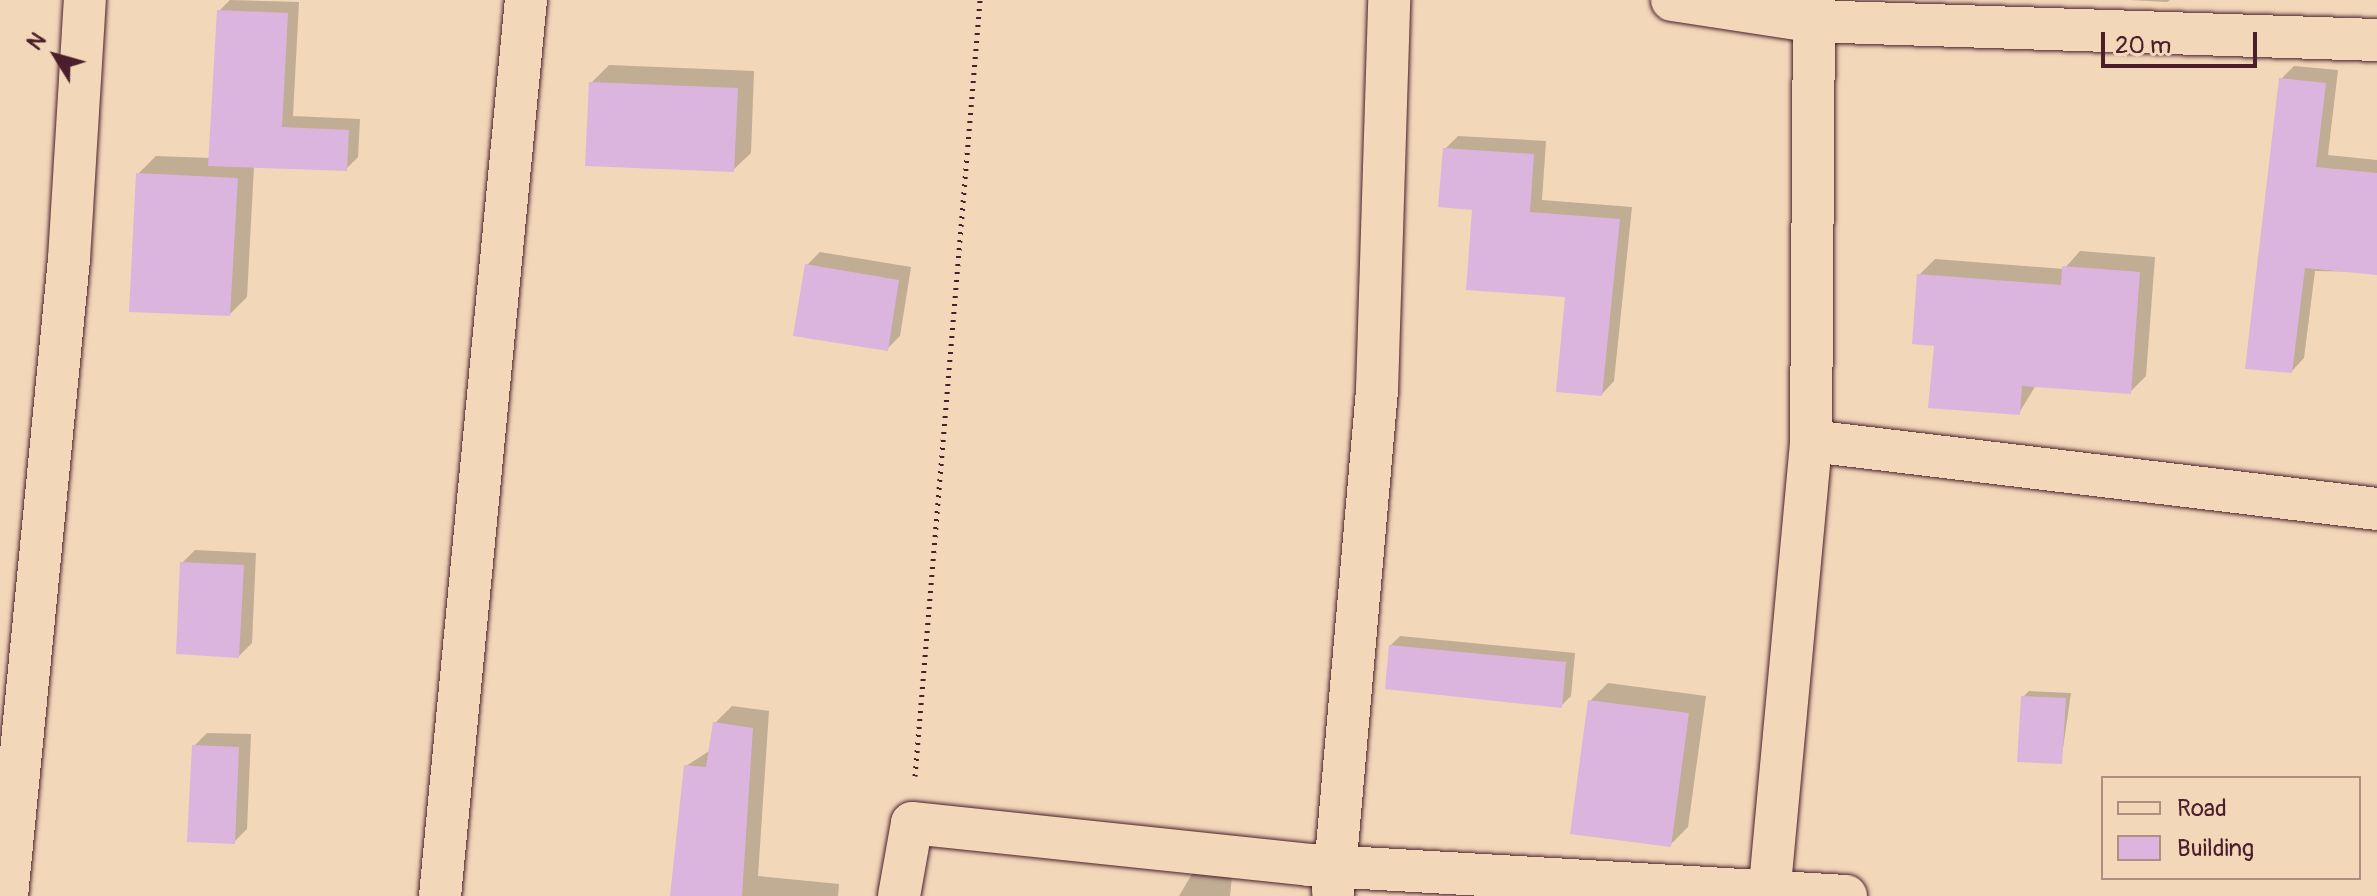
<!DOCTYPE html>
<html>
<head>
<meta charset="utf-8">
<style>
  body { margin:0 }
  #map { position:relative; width:2377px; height:896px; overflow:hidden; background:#f2d7b9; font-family:Pangolin,sans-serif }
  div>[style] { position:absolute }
  .shadow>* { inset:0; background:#0003 }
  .building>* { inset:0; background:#dbb5de }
  .path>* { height:5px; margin-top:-2.5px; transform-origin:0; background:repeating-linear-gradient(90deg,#4a1f2b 0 2px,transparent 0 8px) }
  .roads { filter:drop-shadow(0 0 2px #4a1f2b) drop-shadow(0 0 2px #4a1f2b) }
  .street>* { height:42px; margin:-21px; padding:0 21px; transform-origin:21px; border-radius:21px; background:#f2d7b9 }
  span { translate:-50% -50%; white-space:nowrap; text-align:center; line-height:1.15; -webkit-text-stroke:7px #f2d7b9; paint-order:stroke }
  .legend { position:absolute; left:2101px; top:776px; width:260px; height:104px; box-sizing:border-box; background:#f2d7b9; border:2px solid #af8d80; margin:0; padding:10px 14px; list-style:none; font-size:24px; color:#4a1f2b }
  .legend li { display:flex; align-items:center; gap:16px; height:40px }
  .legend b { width:40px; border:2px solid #af8d80 }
  .north { position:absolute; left:16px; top:16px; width:80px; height:80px; -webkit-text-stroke:6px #f2d7b9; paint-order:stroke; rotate:307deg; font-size:22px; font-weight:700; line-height:32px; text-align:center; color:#4a1f2b }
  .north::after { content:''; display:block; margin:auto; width:28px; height:36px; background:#4a1f2b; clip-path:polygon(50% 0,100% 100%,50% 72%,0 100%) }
  .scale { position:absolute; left:2101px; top:32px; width:156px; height:36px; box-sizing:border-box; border:4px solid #4a1f2b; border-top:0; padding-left:10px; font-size:24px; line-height:28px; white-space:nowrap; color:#4a1f2b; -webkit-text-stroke:6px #f2d7b9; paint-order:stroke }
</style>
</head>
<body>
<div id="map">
  <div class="shadow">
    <div style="clip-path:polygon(230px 0,299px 2px,293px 116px,360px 119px,358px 157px,346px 169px,254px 166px,247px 297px,230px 314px,138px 174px,156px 156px,210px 158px,219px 11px)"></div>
    <div style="clip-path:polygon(2130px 0,2170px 0,2167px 2px)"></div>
    <div style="clip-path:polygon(609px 65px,754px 71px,751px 153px,733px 170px,591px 83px)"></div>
    <div style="clip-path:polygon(2294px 66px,2338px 70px,2328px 155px,2377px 160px,2377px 272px,2315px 271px,2304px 358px,2292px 371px,2281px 79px)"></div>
    <div style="clip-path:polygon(1458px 136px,1546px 141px,1542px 200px,1632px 207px,1614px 381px,1602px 394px,1567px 295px,1474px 208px,1445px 149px)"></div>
    <div style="clip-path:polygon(2080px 251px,2155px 257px,2146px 376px,2130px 392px,2036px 385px,2019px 413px,1936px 344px,1919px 275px,1935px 259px,2064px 269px)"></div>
    <div style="clip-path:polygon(820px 252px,911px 267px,900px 336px,887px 349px,807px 265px)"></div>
    <div style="clip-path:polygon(195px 550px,256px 553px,252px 643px,239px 656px,182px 563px)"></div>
    <div style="clip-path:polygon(1400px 636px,1575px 653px,1571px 696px,1561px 706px,1390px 646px)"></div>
    <div style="clip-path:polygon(1608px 683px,1706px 696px,1688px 827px,1670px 845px,1590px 701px)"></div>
    <div style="clip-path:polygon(2029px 691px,2071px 693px,2061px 762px,2023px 697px)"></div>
    <div style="clip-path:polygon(732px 706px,769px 711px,758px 876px,839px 884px,838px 896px,672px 896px,686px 766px,711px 750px,715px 723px)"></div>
    <div style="clip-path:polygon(207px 733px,251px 734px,247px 829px,234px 842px,194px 746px)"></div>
    <div style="clip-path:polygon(1192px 874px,1232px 876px,1230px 896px,1179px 896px)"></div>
  </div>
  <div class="building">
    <div style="clip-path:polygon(217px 10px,288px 13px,282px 127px,349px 130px,347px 171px,208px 166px)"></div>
    <div style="clip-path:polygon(2279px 78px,2326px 83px,2316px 167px,2377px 173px,2377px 275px,2305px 268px,2292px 373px,2245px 369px)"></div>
    <div style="clip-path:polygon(589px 82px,738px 88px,734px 172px,585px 166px)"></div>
    <div style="clip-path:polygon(1443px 148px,1534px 154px,1530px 212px,1620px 219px,1602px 396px,1556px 392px,1565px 297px,1466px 290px,1472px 210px,1438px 207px)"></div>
    <div style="clip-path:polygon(136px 173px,238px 178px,230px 316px,129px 312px)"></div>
    <div style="clip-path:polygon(805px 264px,899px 280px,888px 351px,793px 336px)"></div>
    <div style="clip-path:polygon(2062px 266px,2140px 272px,2131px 394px,2022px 386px,2020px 415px,1928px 408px,1934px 346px,1912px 344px,1917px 274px,2061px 285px)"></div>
    <div style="clip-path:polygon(180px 562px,244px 565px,239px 658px,176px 654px)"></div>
    <div style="clip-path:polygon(1389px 645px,1566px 662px,1562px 708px,1385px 689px)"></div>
    <div style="clip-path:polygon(2021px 696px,2066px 698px,2062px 764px,2017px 762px)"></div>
    <div style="clip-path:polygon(1588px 700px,1689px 713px,1671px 847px,1570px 834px)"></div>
    <div style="clip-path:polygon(713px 722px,753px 728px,742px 896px,670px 896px,684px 765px,706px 767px)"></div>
    <div style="clip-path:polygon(192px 745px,239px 747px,235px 844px,187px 842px)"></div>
  </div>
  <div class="path">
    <div style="left:915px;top:776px;width:779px;rotate:-85.21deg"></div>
  </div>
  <div class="roads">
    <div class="street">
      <div style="left:1672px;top:0;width:140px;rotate:8.7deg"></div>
      <div style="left:1810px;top:21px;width:567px;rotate:1.92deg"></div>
      <div style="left:1811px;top:441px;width:570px;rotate:6.85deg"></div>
      <div style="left:1333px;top:893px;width:505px;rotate:-85deg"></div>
      <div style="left:1377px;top:390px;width:390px;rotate:-88.2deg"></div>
      <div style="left:7px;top:896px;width:640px;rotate:-84.44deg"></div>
      <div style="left:69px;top:259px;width:259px;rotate:-86.5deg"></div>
      <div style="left:440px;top:896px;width:900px;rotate:-84.52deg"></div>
      <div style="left:899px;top:896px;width:74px;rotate:-79.9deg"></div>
      <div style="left:912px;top:823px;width:400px;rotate:6deg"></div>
      <div style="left:1310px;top:865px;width:537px;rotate:3.31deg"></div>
      <div style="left:1769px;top:896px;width:457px;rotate:-84.7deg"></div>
      <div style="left:1811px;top:441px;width:441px;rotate:-89.6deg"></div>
    </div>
  </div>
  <ul class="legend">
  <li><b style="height:10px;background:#f2d7b9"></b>Road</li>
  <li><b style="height:22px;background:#dbb5de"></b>Building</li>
  </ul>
  <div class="north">N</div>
  <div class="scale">20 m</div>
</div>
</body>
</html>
